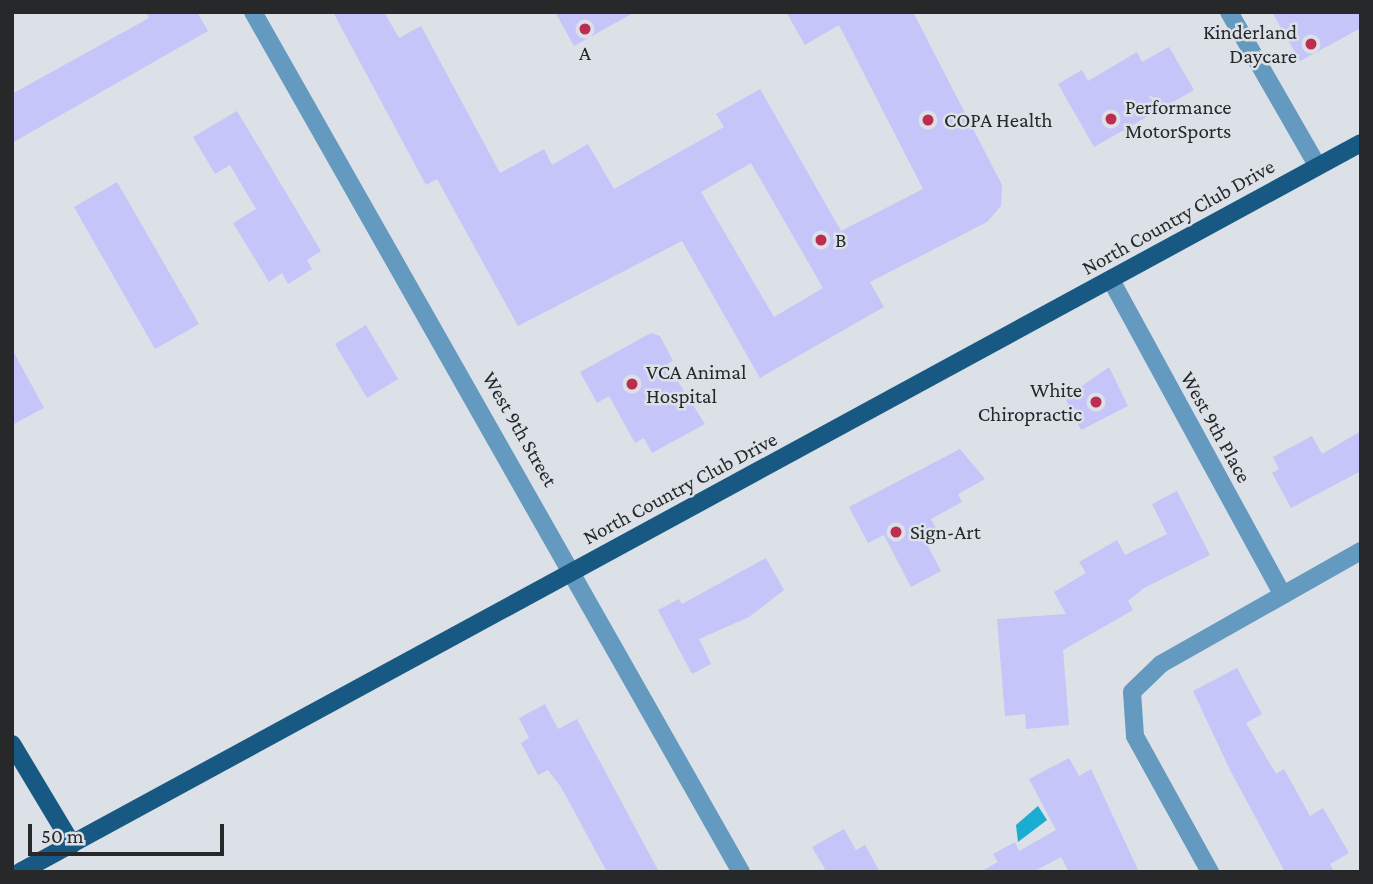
<!DOCTYPE html>
<html>
<head>
<meta charset="utf-8">
<style>
  body { margin:0 }
  #map { position:relative; width:1373px; height:884px; overflow:hidden; background:#dce0e7; font-family:"Crimson Pro",serif }
  div>[style] { position:absolute }
  .water>* { inset:0; background:#1aadd1 }
  .building>* { inset:0; background:#c5c5f9 }
  .minor>* { height:18px; margin:-9px; padding:0 9px; transform-origin:9px; border-radius:9px; background:#6499c0 }
  .major>* { height:18px; margin:-9px; padding:0 9px; transform-origin:9px; border-radius:9px; background:#175982 }
  .dots>* { width:19px; height:19px; translate:-50% -50%; box-sizing:border-box; border:4px solid #dce0e7; border-radius:50% }
  span { translate:-50% -50%; white-space:nowrap; text-align:center; line-height:1.15; -webkit-text-stroke:5px #dce0e7; paint-order:stroke }
  .poi-label { font-size:21px; color:#26282a }
  .right { translate:-100% -50%; text-align:right }
  .left { translate:0 -50%; text-align:left }
  .street-label { font-size:21px; color:#26282a }
  .frame { position:absolute; inset:0; border:14px solid #26282a; pointer-events:none }
  .scale { position:absolute; left:28px; top:824px; width:196px; height:32px; box-sizing:border-box; border:4px solid #26282a; border-top:0; padding-left:9px; font-size:21px; line-height:24px; white-space:nowrap; color:#26282a; -webkit-text-stroke:5px #dce0e7; paint-order:stroke }
</style>
</head>
<body>
<div id="map">
  <div class="water">
    <div style="clip-path:polygon(1038px 806px,1047px 820px,1018px 842px,1016px 825px)"></div>
  </div>
  <div class="building">
    <div style="clip-path:polygon(146px 12px,197px 12px,208px 31px,12px 143px,12px 94px,149px 18px)"></div>
    <div style="clip-path:polygon(evenodd,333px 12px,384px 12px,399px 38px,421px 26px,500px 173px,544px 149px,552px 165px,588px 144px,614px 189px,724px 127px,716px 114px,760px 89px,841px 231px,923px 189px,839px 25px,805px 45px,786px 12px,913px 12px,1002px 185px,1001px 206px,987px 222px,870px 282px,884px 307px,760px 378px,682px 241px,518px 326px,437px 179px,426px 185px,333px 12px,751px 163px,823px 288px,774px 317px,701px 192px,751px 163px)"></div>
    <div style="clip-path:polygon(555px 12px,635px 12px,574px 46px)"></div>
    <div style="clip-path:polygon(1272px 12px,1361px 12px,1361px 28px,1300px 61px)"></div>
    <div style="clip-path:polygon(1169px 47px,1194px 90px,1094px 147px,1058px 84px,1082px 70px,1088px 81px,1137px 52px,1142px 62px)"></div>
    <div style="clip-path:polygon(237px 111px,321px 251px,307px 260px,312px 269px,288px 284px,282px 273px,269px 282px,233px 223px,256px 209px,230px 165px,215px 174px,193px 137px)"></div>
    <div style="clip-path:polygon(117px 182px,199px 324px,155px 349px,74px 207px)"></div>
    <div style="clip-path:polygon(366px 325px,398px 379px,367px 398px,335px 344px)"></div>
    <div style="clip-path:polygon(651px 333px,660px 336px,673px 361px,667px 364px,705px 424px,652px 453px,644px 438px,635px 443px,609px 396px,597px 403px,580px 372px)"></div>
    <div style="clip-path:polygon(12px 349px,44px 408px,12px 425px)"></div>
    <div style="clip-path:polygon(1109px 367px,1128px 406px,1081px 430px,1065px 398px)"></div>
    <div style="clip-path:polygon(1361px 431px,1361px 471px,1291px 508px,1272px 473px,1279px 469px,1273px 457px,1312px 436px,1322px 454px)"></div>
    <div style="clip-path:polygon(960px 449px,985px 479px,958px 494px,962px 502px,931px 519px,936px 528px,922px 535px,941px 571px,911px 587px,884px 535px,868px 543px,849px 507px)"></div>
    <div style="clip-path:polygon(1177px 491px,1210px 555px,1144px 588px,1128px 601px,1133px 610px,1063px 650px,1069px 725px,1026px 729px,1025px 714px,1005px 716px,997px 619px,1066px 614px,1054px 592px,1086px 573px,1079px 562px,1117px 540px,1125px 555px,1167px 534px,1152px 504px)"></div>
    <div style="clip-path:polygon(766px 558px,784px 590px,749px 617px,699px 639px,711px 664px,692px 674px,658px 610px,679px 599px,682px 604px)"></div>
    <div style="clip-path:polygon(1237px 668px,1262px 714px,1246px 723px,1276px 774px,1284px 769px,1310px 816px,1323px 808px,1349px 853px,1330px 864px,1334px 872px,1285px 872px,1230px 770px,1193px 691px)"></div>
    <div style="clip-path:polygon(545px 704px,558px 729px,577px 719px,659px 872px,607px 872px,561px 787px,548px 770px,538px 775px,521px 743px,529px 738px,519px 718px)"></div>
    <div style="clip-path:polygon(1069px 758px,1079px 776px,1091px 769px,1139px 872px,1069px 872px,1061px 857px,1033px 872px,980px 872px,998px 862px,993px 854px,1015px 842px,1019px 851px,1056px 830px,1029px 779px)"></div>
    <div style="clip-path:polygon(844px 829px,856px 850px,865px 845px,880px 872px,821px 872px,825px 869px,812px 847px)"></div>
  </div>
  <div class="minor">
    <div style="left:253px;top:12px;width:989px;rotate:60.43deg"></div>
    <div style="left:1229px;top:12px;width:177px;rotate:60.1deg"></div>
    <div style="left:1111px;top:280px;width:359px;rotate:61.4deg"></div>
    <div style="left:1210px;top:872px;width:155px;rotate:-118.9deg"></div>
    <div style="left:1135px;top:736px;width:44px;rotate:-93.9deg"></div>
    <div style="left:1132px;top:692px;width:40px;rotate:-44deg"></div>
    <div style="left:1161px;top:664px;width:230px;rotate:-29.5deg"></div>
  </div>
  <div class="major">
    <div style="left:12px;top:744px;width:117px;rotate:59deg"></div>
    <div style="left:20px;top:872px;width:1526px;rotate:-28.53deg"></div>
  </div>
  <div class="dots">
    <div style="left:585px;top:29px;background:#bd2d51"></div>
    <div style="left:1311px;top:44px;background:#bd2d51"></div>
    <div style="left:1111px;top:119px;background:#bd2d51"></div>
    <div style="left:928px;top:120px;background:#bd2d51"></div>
    <div style="left:821px;top:240px;background:#bd2d51"></div>
    <div style="left:632px;top:384px;background:#bd2d51"></div>
    <div style="left:1096px;top:402px;background:#bd2d51"></div>
    <div style="left:896px;top:532px;background:#bd2d51"></div>
  </div>
  <div class="poi-label">
    <span class="right" style="left:1297px;top:44px">Kinderland<br>Daycare</span>
    <span style="left:585px;top:53px">A</span>
    <span class="left" style="left:1125px;top:119px">Performance<br>MotorSports</span>
    <span class="left" style="left:944px;top:120px">COPA Health</span>
    <span class="left" style="left:835px;top:240px">B</span>
    <span class="left" style="left:646px;top:384px">VCA Animal<br>Hospital</span>
    <span class="right" style="left:1082px;top:402px">White<br>Chiropractic</span>
    <span class="left" style="left:910px;top:532px">Sign-Art</span>
  </div>
  <div class="street-label">
    <span style="left:1178px;top:217px;rotate:-29deg">North Country Club Drive</span>
    <span style="left:1216px;top:427px;rotate:61deg">West 9th Place</span>
    <span style="left:520px;top:429px;rotate:60deg">West 9th Street</span>
    <span style="left:680px;top:488px;rotate:-28deg">North Country Club Drive</span>
  </div>
  <div class="frame"></div>
  <div class="scale">50 m</div>
</div>
</body>
</html>
